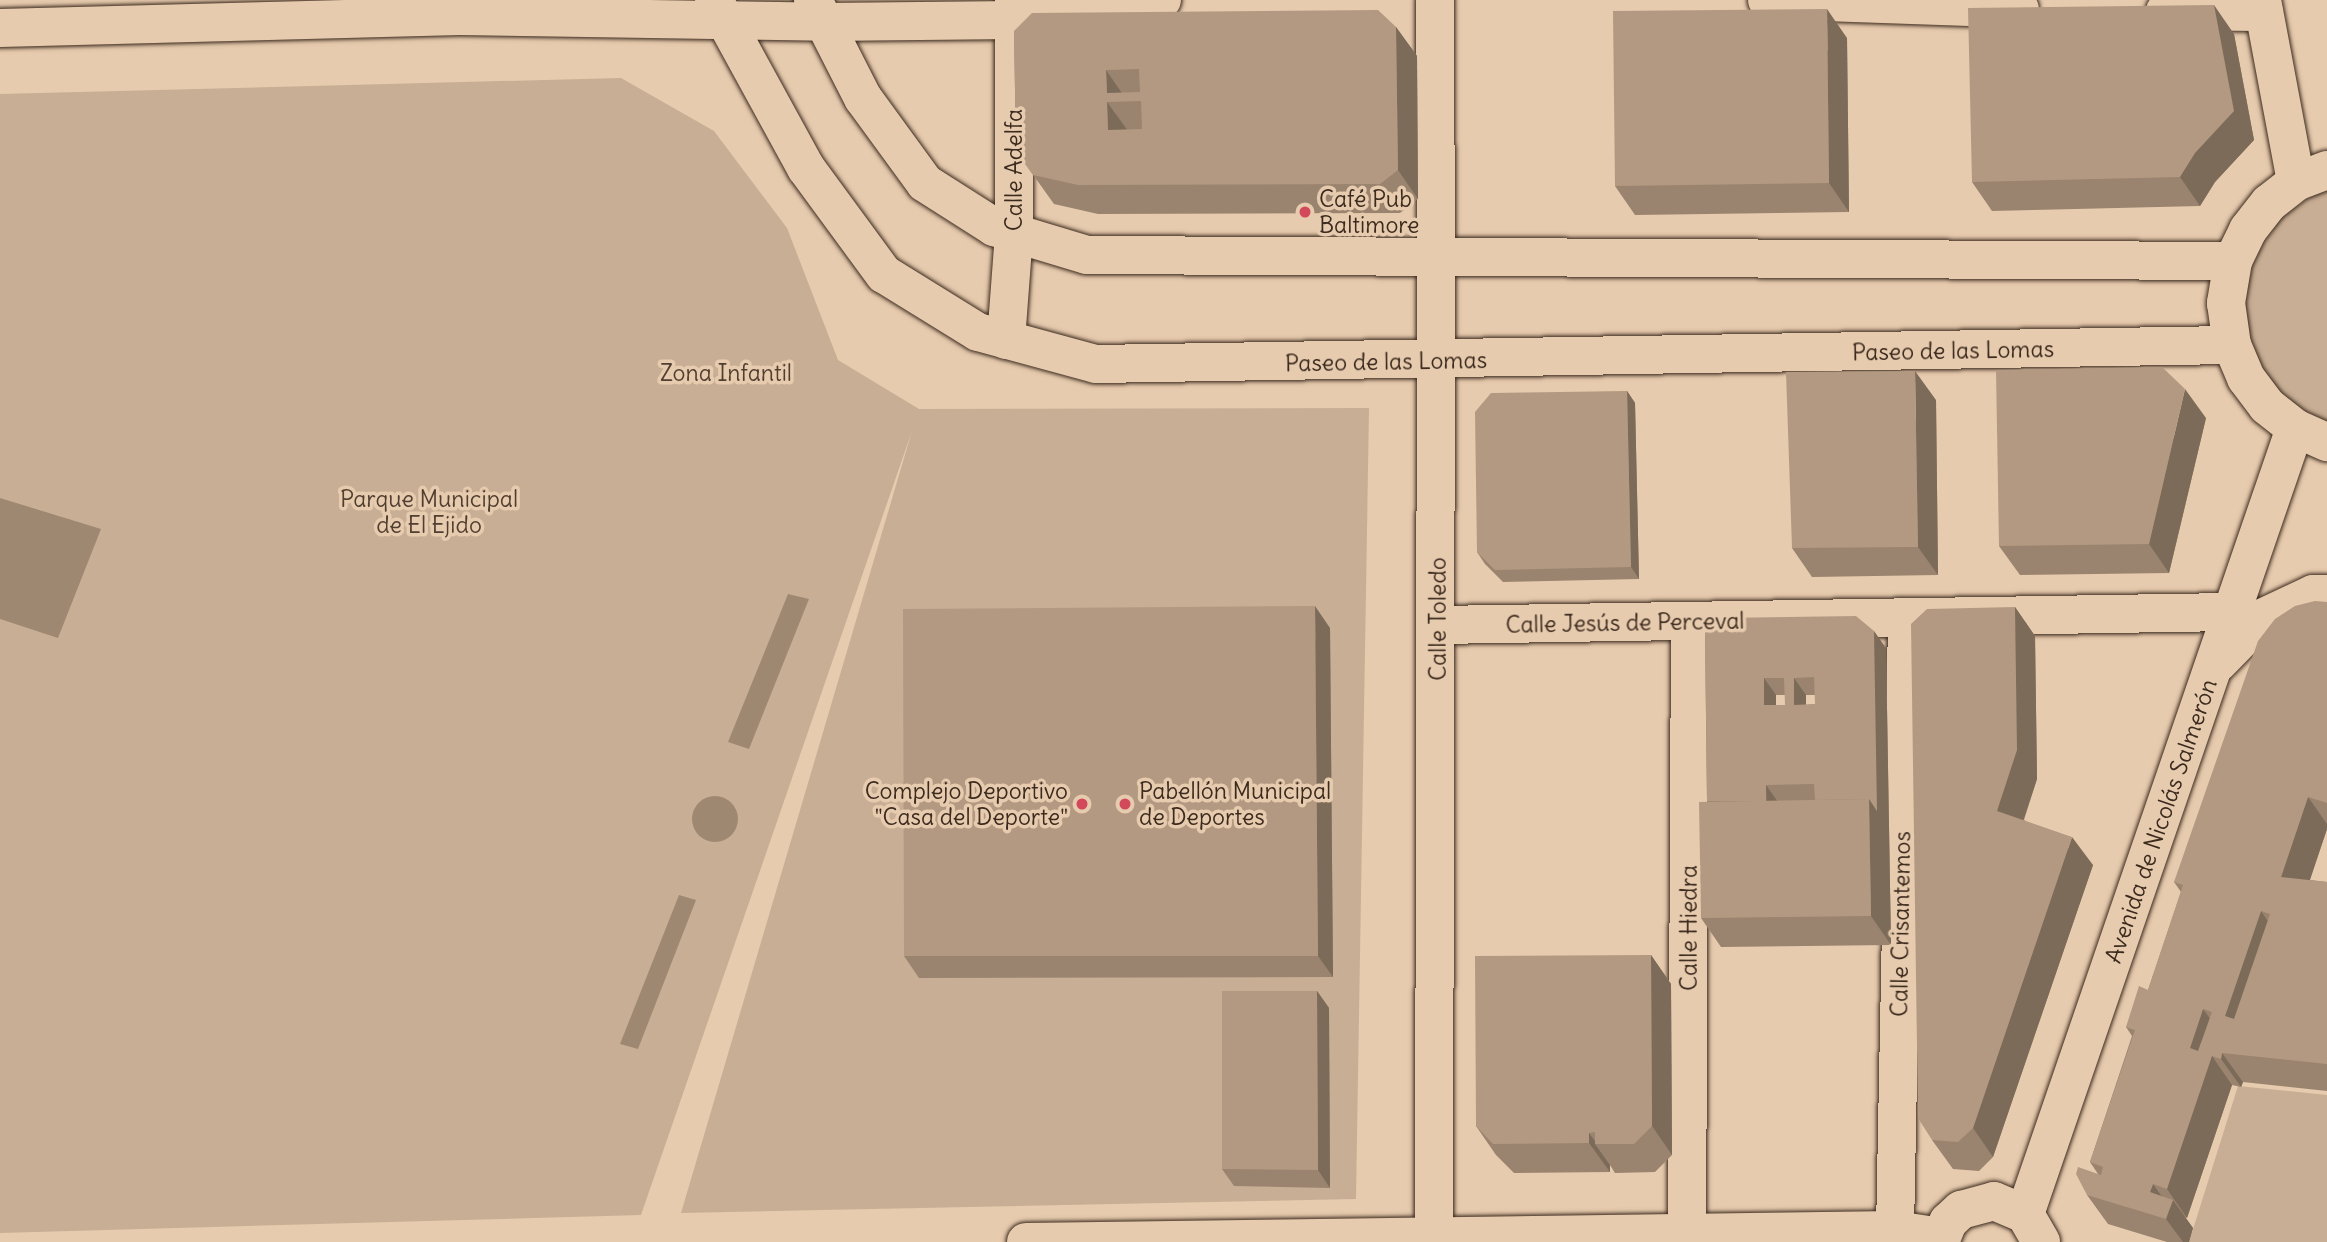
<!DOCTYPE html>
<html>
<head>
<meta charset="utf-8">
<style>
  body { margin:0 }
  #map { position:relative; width:2327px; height:1242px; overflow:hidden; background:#e7cbae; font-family:Delius,sans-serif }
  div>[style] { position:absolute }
  .green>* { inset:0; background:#c8ae94 }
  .water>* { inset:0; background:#9e8872 }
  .round { border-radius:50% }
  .roads { filter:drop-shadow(0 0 2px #3b2a1e) drop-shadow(0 0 2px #3b2a1e) }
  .minor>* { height:38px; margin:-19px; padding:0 19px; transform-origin:19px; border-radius:19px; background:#e7cbae }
  .tertiary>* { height:38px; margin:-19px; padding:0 19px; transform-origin:19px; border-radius:19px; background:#e7cbae }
  .secondary>* { height:38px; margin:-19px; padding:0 19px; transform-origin:19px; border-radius:19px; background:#e7cbae }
  .wall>* { inset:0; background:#9a846f }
  .shaded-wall>* { inset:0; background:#7d6b5a }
  .building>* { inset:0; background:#b39981 }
  .dots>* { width:19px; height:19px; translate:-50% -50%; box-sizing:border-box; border:4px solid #e7cbae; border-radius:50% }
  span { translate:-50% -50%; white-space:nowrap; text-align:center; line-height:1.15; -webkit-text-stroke:7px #e7cbae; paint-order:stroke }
  .street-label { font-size:23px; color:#3b2a1e }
  .poi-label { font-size:23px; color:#3b2a1e }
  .left { translate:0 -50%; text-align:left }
  .right { translate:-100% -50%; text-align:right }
  .park-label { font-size:23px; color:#503e30 }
</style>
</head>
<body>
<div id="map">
  <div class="green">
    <div style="clip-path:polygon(621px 78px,714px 131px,787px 228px,838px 360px,919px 409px,1369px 408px,1356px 1199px,681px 1213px,912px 431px,641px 1215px,0 1233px,0 94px)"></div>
    <div style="clip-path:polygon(2327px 190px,2327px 422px,2298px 408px,2267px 378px,2249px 339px,2245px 296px,2255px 255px,2280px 219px,2314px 194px)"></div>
    <div style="clip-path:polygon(2238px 1086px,2327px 1095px,2327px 1242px,2189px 1242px)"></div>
  </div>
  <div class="water">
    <div style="clip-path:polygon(0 498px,101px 529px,58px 638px,0 619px)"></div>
    <div style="clip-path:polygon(788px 594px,809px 599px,749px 749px,728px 742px)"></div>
    <div class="round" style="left:692px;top:796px;width:46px;height:46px"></div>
    <div style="clip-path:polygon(679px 895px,696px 900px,638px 1049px,620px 1044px)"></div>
  </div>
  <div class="roads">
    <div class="minor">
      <div style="left:1014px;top:0;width:233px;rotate:90deg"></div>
      <div style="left:1435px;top:0;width:255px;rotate:89.8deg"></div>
      <div style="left:1767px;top:0;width:253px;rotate:2deg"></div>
      <div style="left:1014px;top:1px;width:148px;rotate:-0.4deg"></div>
      <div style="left:2165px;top:11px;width:99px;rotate:0.6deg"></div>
      <div style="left:825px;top:22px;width:189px;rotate:-0.6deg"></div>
      <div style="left:1438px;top:625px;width:793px;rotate:-0.94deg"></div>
      <div style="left:1895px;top:1230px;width:611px;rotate:-88.87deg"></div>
      <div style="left:1687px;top:1234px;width:611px;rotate:-89.72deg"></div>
    </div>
    <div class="tertiary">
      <div style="left:2262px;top:0;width:185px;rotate:79.4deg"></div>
      <div style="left:0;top:28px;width:460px;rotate:-1.5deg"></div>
      <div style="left:460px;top:16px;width:365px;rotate:0.9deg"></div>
      <div style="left:1006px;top:340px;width:107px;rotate:-85.7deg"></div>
      <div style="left:2218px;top:663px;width:63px;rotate:-45.6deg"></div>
      <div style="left:2262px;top:618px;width:56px;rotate:-25.2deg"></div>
      <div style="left:2313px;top:594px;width:14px"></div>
      <div style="left:2025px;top:1214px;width:831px;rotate:-71.04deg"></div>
      <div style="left:1434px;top:1239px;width:984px;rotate:-89.88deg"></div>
      <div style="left:1026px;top:1242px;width:869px;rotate:-0.79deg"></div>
      <div style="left:1895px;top:1230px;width:47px;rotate:8.7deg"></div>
      <div style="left:1940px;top:1242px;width:22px;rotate:-68deg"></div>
      <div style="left:1948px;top:1222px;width:18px;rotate:-43deg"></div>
      <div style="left:1961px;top:1210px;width:34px;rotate:-15deg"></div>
      <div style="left:1994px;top:1201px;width:34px;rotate:23deg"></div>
      <div style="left:2025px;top:1214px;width:32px;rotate:60deg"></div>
    </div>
    <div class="secondary">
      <div style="left:714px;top:0;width:192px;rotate:61.3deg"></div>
      <div style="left:806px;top:168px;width:132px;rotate:53.7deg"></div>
      <div style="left:884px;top:274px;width:110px;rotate:31.7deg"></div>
      <div style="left:978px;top:332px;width:122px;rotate:15.2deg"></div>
      <div style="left:1096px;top:364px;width:1136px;rotate:-0.96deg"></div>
      <div style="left:813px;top:0;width:110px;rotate:63deg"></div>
      <div style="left:863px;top:98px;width:105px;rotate:53.9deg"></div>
      <div style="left:925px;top:183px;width:82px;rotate:32.5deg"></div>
      <div style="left:994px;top:227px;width:97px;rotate:16.8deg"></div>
      <div style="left:1087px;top:255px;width:1146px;rotate:0.3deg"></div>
      <div style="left:2327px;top:170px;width:33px;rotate:159deg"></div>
      <div style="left:2296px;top:182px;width:34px;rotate:142deg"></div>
      <div style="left:2269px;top:203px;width:34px;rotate:128deg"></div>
      <div style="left:2248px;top:230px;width:34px;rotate:116deg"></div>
      <div style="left:2233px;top:261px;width:43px;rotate:99.5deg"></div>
      <div style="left:2226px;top:303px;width:42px;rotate:81.9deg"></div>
      <div style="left:2232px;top:345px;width:36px;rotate:67deg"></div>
      <div style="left:2246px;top:378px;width:35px;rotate:53deg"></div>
      <div style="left:2267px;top:406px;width:36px;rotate:38deg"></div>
      <div style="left:2295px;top:428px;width:35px;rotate:24deg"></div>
    </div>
  </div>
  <div class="wall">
    <div style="clip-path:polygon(1396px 27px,1417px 56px,1418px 199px,1400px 213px,1098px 214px,1054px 204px,1016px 151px,1014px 31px)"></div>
    <div style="clip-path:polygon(2234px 34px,2254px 140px,2215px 182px,2200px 206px,1992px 211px,1972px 182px)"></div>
    <div style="clip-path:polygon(1847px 38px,1849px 212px,1635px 215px,1615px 186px)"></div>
    <div style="clip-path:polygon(1627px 391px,1635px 403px,1639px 579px,1503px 582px,1485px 564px,1477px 552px)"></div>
    <div style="clip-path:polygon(1936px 400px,1938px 575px,1812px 577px,1792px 548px)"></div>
    <div style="clip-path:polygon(2206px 418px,2169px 573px,2020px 575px,1999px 546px)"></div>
    <div style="clip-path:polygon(2327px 602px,2327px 829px,2310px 880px,2327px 882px,2327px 1091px,2243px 1082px,2241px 1087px,2232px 1085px,2187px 1218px,2185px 1217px,2193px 1228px,2189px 1242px,2167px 1242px,2108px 1224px,2087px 1195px,2098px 1174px,2090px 1162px,2132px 1036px,2126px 1027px,2148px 990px,2181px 892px,2174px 882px)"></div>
    <div style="clip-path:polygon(2015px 607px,2035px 636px,2037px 779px,2024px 820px,2093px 865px,1993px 1157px,1979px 1171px,1953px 1169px,1932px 1140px)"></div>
    <div style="clip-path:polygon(1330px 628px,1333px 977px,919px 978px,904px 956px)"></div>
    <div style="clip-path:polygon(evenodd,1705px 633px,1886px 648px,1891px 945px,1721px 947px,1701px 918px,1707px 801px,1705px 633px,1776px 695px,1785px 695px,1785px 705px,1776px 705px,1776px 695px,1705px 633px,1806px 695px,1815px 695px,1815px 704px,1806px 705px,1806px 695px)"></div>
    <div style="clip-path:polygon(1651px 955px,1671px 984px,1672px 1155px,1655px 1172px,1615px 1173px,1610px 1165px,1610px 1172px,1514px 1173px,1496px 1155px,1476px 1126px)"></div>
    <div style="clip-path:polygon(1317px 991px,1329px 1008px,1330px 1188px,1234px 1186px,1222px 1169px)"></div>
  </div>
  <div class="shaded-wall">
    <div style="clip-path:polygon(2214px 5px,2234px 34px,2254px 140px,2215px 182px,2200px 206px,2180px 177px)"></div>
    <div style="clip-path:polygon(1827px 9px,1847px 38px,1849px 212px,1829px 183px)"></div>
    <div style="clip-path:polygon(1396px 27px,1417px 56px,1418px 199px,1398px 170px)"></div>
    <div style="clip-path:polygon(1106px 70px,1126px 99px,1107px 93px)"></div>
    <div style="clip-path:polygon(1107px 102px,1128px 131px,1108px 130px)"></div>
    <div style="clip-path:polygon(1915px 371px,1936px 400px,1938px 575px,1918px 547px)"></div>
    <div style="clip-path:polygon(2185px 389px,2206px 418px,2169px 573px,2149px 544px)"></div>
    <div style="clip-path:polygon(1627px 391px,1635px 403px,1639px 579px,1631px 567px)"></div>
    <div style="clip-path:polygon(1315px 606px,1330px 628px,1333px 977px,1318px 956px)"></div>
    <div style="clip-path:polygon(2015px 607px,2035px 636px,2037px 779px,2017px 839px,1997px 811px)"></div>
    <div style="clip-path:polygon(1874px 631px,1886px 648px,1891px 945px,1871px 916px,1869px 799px)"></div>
    <div style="clip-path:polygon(1764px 678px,1776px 695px,1776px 722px,1764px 705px)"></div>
    <div style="clip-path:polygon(1794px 678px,1806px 695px,1806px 722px,1794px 705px)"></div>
    <div style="clip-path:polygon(1766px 785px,1778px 802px,1767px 813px)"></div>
    <div style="clip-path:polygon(2308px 797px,2327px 824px,2327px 829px,2301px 906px,2281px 877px)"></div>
    <div style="clip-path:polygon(2072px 837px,2093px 865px,1993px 1157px,1973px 1128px)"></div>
    <div style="clip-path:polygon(2261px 911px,2281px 940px,2246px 1045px,2225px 1016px)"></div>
    <div style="clip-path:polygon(1651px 955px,1671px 984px,1672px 1155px,1652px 1126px)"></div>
    <div style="clip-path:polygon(1317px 991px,1329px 1008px,1330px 1188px,1318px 1170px)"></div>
    <div style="clip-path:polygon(2203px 1009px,2224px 1038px,2212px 1056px,2232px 1085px,2187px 1218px,2167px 1189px,2190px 1048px)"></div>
    <div style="clip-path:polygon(2222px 1053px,2243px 1082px,2241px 1087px,2221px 1059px)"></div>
    <div style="clip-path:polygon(1589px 1133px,1597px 1144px,1595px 1144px,1610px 1165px,1610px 1172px,1589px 1143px)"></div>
    <div style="clip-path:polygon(2153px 1184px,2170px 1208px,2173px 1200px,2193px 1228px,2189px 1242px,2183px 1242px,2166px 1219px,2150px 1192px)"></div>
  </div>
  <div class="building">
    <div style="clip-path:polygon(2214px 5px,2234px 111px,2195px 153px,2180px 177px,1972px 182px,1968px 8px)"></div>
    <div style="clip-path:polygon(1827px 9px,1829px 183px,1615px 186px,1613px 11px)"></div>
    <div style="clip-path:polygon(evenodd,1378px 10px,1396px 27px,1398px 170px,1380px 184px,1078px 185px,1033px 175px,1016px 151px,1014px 31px,1032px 13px,1378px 10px,1139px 69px,1140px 92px,1107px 93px,1106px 70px,1139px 69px,1378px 10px,1141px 101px,1142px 129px,1108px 130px,1107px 102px,1141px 101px)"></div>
    <div style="clip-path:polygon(2162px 367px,2185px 389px,2149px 544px,1999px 546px,1996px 370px)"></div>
    <div style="clip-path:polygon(1915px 371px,1918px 547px,1792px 548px,1786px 372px)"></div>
    <div style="clip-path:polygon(1627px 391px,1631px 567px,1495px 570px,1477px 552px,1475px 412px,1491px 393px)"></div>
    <div style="clip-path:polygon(evenodd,2315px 601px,2327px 602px,2327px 803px,2308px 797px,2281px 877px,2327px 882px,2327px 1064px,2222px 1053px,2221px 1059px,2212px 1056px,2167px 1189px,2153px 1184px,2150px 1192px,2173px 1200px,2166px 1219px,2087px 1195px,2076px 1174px,2078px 1167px,2101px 1175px,2103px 1167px,2090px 1162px,2135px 1030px,2126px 1027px,2139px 986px,2148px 990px,2183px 885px,2174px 882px,2258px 641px,2275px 619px,2295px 606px,2315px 601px,2261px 911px,2270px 914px,2234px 1019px,2225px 1016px,2261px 911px,2315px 601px,2203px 1009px,2212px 1012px,2198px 1051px,2190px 1048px,2203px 1009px)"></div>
    <div style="clip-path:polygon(1315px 606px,1318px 956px,904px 956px,903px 609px)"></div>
    <div style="clip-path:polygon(2015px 607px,2017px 750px,1997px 811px,2072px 837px,1973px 1128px,1958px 1142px,1932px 1140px,1918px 1118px,1911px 624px,1927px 609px)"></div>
    <div style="clip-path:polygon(evenodd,1856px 616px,1874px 631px,1877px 811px,1869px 799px,1815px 800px,1814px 784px,1766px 785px,1766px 801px,1707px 801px,1705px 633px,1720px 618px,1856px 616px,1814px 677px,1815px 704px,1794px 705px,1794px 678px,1814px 677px,1856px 616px,1764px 678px,1784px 678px,1785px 705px,1764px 705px,1764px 678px)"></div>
    <div style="clip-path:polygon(1869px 799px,1871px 916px,1701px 918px,1699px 802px)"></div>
    <div style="clip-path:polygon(1651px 955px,1652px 1126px,1634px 1144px,1595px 1144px,1595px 1132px,1589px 1133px,1589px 1143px,1493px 1144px,1476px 1126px,1475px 956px)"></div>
    <div style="clip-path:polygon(1222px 991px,1317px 991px,1318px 1170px,1222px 1169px)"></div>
  </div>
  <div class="dots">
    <div style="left:1305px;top:212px;background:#d1495b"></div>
    <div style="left:1082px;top:804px;background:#d1495b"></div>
    <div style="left:1125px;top:804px;background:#d1495b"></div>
  </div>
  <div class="street-label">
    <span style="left:1014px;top:170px;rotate:-90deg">Calle Adelfa</span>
    <span style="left:1953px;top:351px;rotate:-1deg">Paseo de las Lomas</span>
    <span style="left:1386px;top:362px;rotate:-1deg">Paseo de las Lomas</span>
    <span style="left:1438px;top:619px;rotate:-90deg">Calle Toledo</span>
    <span style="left:1625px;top:623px;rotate:-1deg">Calle Jesús de Perceval</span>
    <span style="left:2161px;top:821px;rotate:-71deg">Avenida de Nicolás Salmerón</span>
    <span style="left:1901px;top:924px;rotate:-89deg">Calle Crisantemos</span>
    <span style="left:1689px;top:928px;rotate:-90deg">Calle Hiedra</span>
  </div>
  <div class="poi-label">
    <span class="left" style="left:1319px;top:212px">Café Pub<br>Baltimore</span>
    <span class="right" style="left:1068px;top:804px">Complejo Deportivo<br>"Casa del Deporte"</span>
    <span class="left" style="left:1139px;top:804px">Pabellón Municipal<br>de Deportes</span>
  </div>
  <div class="park-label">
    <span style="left:726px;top:373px">Zona Infantil</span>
    <span style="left:429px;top:512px">Parque Municipal<br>de El Ejido</span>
  </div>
</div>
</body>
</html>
